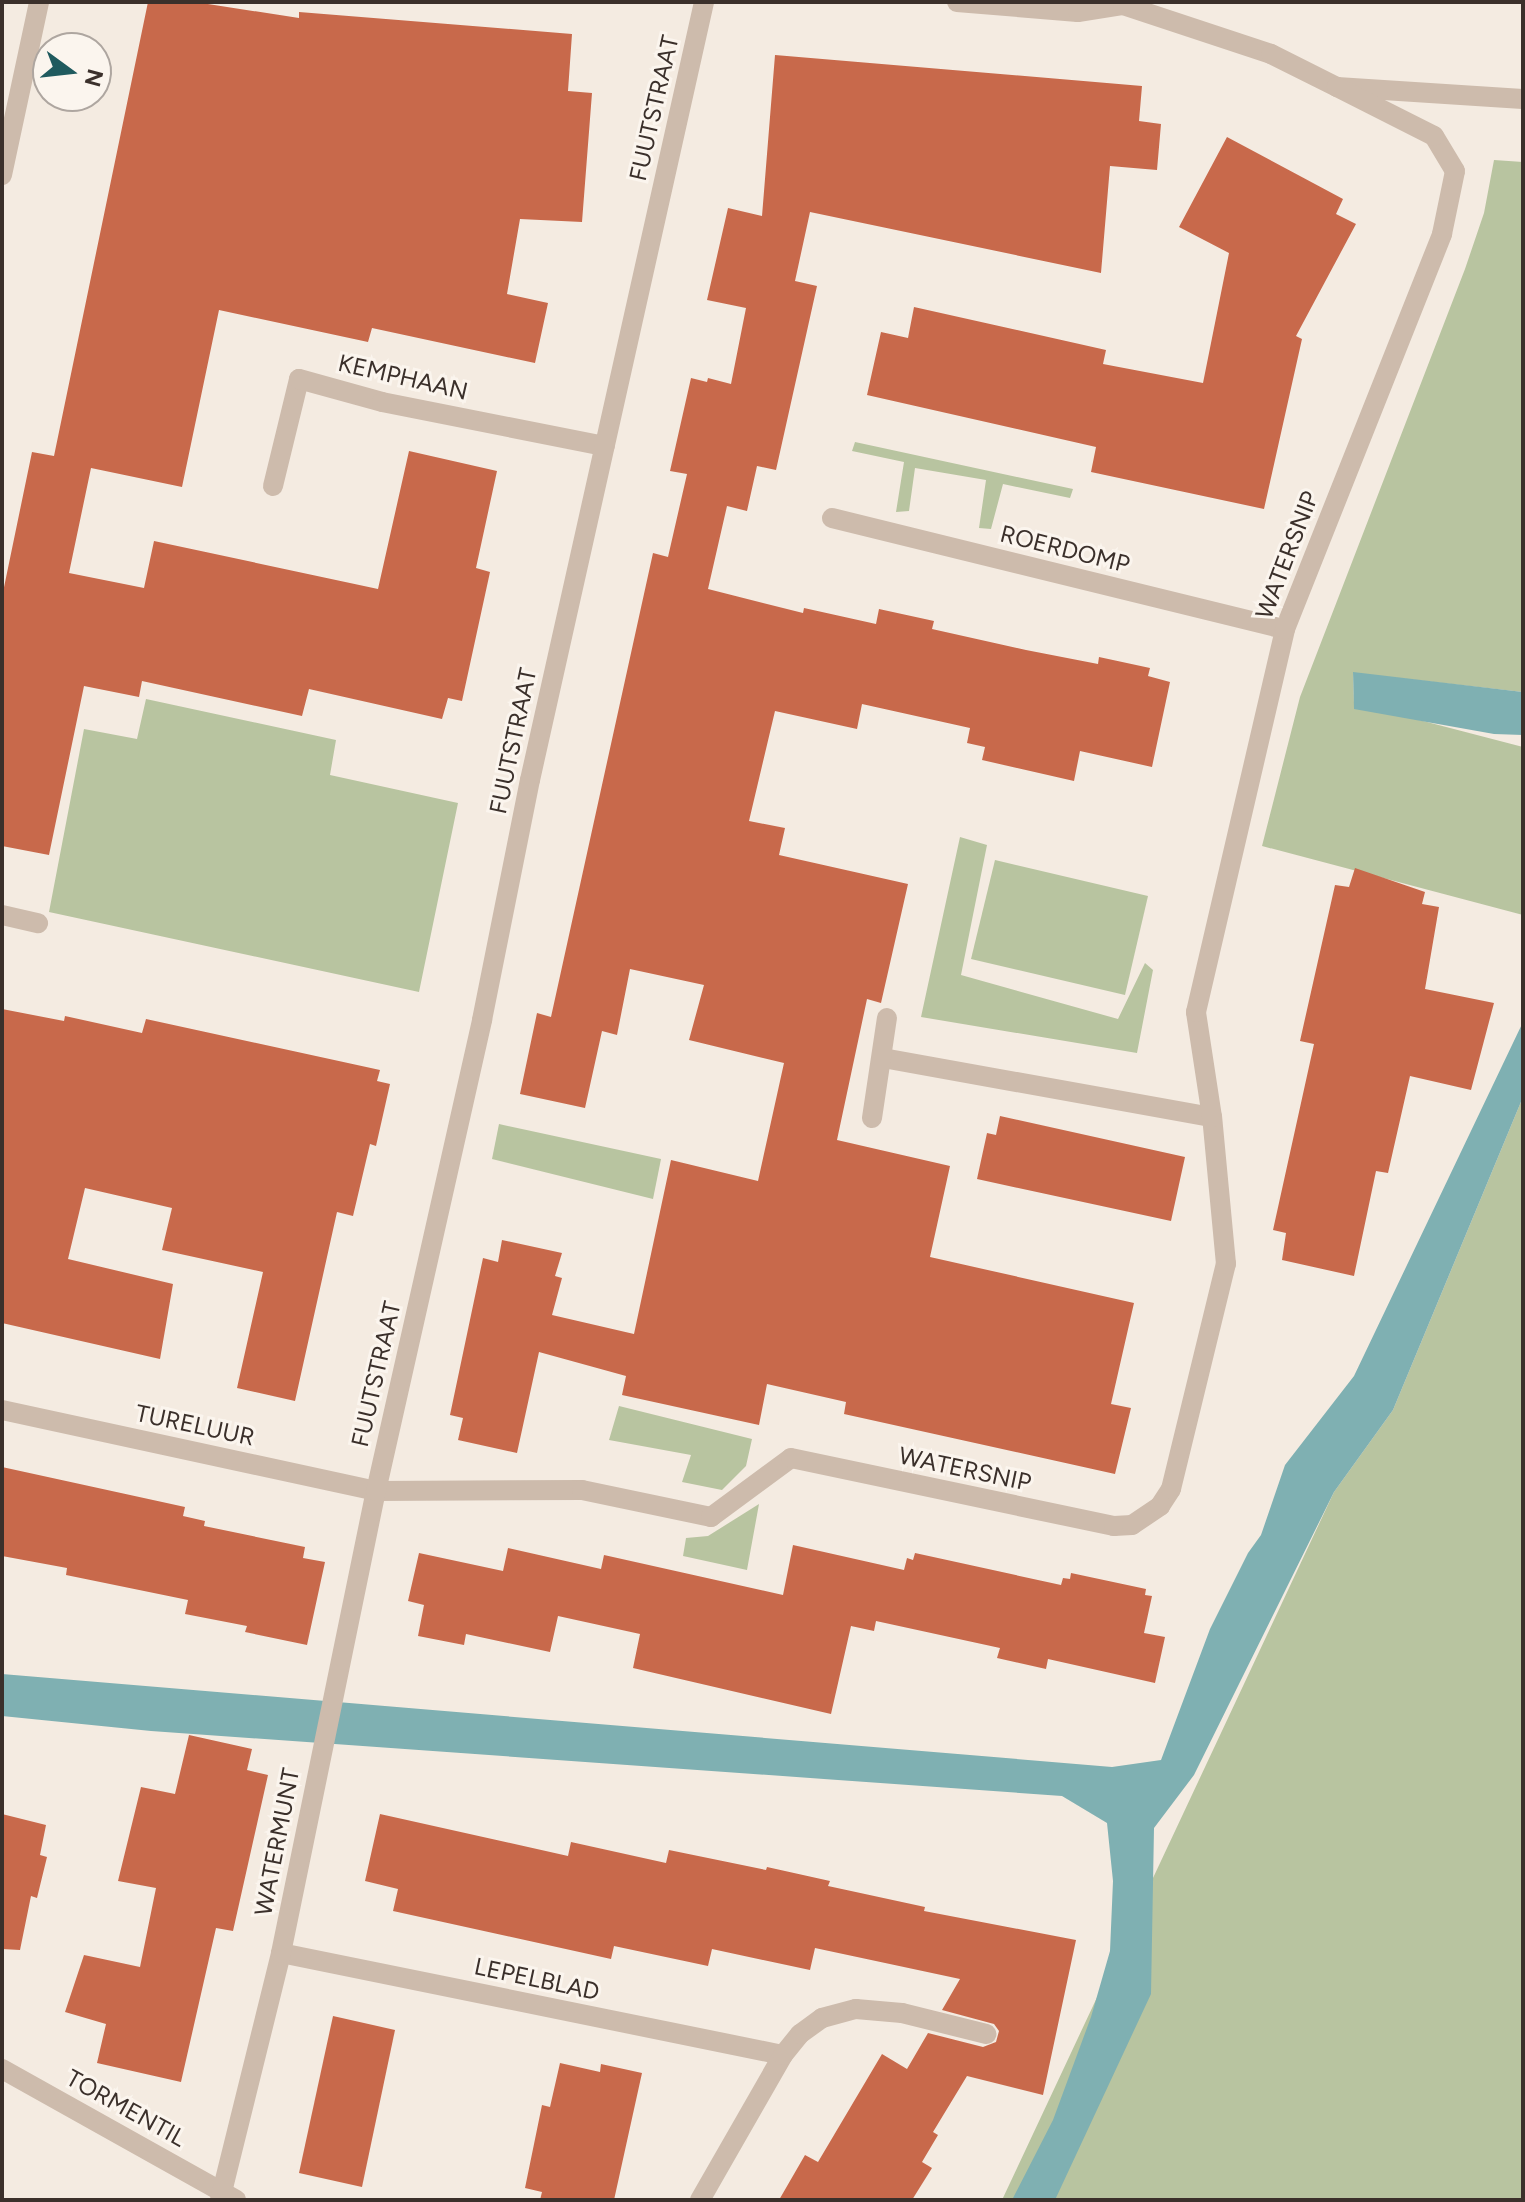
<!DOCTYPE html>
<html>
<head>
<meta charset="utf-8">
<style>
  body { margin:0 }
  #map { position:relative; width:1525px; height:2202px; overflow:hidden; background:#f4ebe1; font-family:Figtree,sans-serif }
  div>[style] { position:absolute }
  .green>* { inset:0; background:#b8c4a0 }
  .water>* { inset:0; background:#7fb0b2 }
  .building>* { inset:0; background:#c8694b }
  .minor>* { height:20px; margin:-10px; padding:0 10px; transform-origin:10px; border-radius:10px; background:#cdbbac }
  span { translate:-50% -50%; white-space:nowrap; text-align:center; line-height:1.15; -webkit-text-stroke:6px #fbf5ee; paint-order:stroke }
  .street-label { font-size:24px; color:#3b302b }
  .frame { position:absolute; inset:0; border:4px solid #3b302b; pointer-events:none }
  .north { position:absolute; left:32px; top:32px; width:80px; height:80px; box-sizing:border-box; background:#fbf5ee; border:2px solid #aea6a0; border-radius:50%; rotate:105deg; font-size:22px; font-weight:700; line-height:32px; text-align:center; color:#3b302b }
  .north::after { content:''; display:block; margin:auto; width:28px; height:36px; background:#1f5a5e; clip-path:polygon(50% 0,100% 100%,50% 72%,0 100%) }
</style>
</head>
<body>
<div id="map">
  <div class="green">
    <div style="clip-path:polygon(1494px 160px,1523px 162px,1523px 692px,1353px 673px,1354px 703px,1523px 747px,1523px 915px,1262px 846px,1300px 697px,1465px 269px,1484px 213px)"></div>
    <div style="clip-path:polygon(855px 442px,1073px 489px,1070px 498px,1003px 484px,991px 529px,979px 528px,986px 480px,915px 468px,909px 511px,896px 512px,904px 462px,852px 451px)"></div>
    <div style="clip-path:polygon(146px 699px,336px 740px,330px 775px,458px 803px,419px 992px,49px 912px,84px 729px,137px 739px)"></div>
    <div style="clip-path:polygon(960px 837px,987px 845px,961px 975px,1118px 1019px,1145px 963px,1153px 970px,1137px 1053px,921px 1017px)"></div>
    <div style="clip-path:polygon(995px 860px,1148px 896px,1125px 995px,971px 959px)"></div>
    <div style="clip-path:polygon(1523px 1097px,1523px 2200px,1002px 2200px,1334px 1492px,1393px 1410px)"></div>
    <div style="clip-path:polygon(499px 1124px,661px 1159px,653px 1199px,492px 1159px)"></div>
    <div style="clip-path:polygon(619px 1406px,752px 1439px,746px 1466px,722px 1490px,682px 1482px,691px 1455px,609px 1440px)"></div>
    <div style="clip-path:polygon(759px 1504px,747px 1570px,683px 1556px,686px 1538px,708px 1536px)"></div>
  </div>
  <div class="water">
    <div style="clip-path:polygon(1353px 672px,1523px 692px,1523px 735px,1494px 734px,1354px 709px)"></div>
    <div style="clip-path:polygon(1523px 1022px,1523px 1097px,1393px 1410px,1334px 1492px,1194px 1775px,1154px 1828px,1151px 1994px,1055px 2200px,1012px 2200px,1053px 2120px,1091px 2017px,1110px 1951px,1113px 1881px,1107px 1823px,1062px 1796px,151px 1731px,2px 1716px,2px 1674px,1112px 1767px,1161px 1760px,1210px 1629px,1248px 1553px,1261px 1535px,1285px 1465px,1354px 1376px)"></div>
  </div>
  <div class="building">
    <div style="clip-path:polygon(148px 2px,195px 2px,299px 18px,299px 12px,572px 34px,568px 91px,592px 93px,582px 222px,520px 219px,507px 294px,548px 303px,535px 363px,372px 328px,368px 342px,219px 310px,182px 487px,91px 468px,69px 573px,144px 588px,154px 541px,378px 589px,409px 451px,497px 471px,476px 568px,490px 572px,462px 701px,448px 698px,442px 719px,309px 689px,302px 716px,142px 681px,139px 697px,84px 686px,49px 855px,2px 846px,2px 597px,32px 452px,54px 456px)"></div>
    <div style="clip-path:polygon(775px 55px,1142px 86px,1139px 121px,1161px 124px,1157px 170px,1110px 166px,1101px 273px,810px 212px,795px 281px,817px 286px,776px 470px,757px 466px,747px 511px,727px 506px,708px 589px,803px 613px,804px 608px,876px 624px,879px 609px,934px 621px,932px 629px,1026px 650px,1098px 664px,1099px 657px,1150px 668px,1148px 676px,1170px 682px,1152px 767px,1080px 751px,1074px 781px,982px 760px,985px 747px,967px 743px,970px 728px,862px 704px,857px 729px,775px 711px,749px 821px,785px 828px,779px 855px,908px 884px,881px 1003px,867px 999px,837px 1140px,950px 1166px,930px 1257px,1134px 1303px,1111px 1404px,1131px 1408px,1115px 1474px,844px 1414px,846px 1402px,767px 1384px,759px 1425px,622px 1395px,626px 1376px,539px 1352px,517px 1453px,458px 1440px,463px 1418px,450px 1415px,483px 1258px,498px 1262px,502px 1240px,562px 1253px,555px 1276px,562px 1278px,552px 1315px,634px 1334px,671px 1160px,758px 1181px,784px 1063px,689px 1040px,704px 985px,630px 969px,617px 1035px,602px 1031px,585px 1108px,520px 1094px,537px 1013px,551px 1017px,653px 553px,668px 557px,687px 474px,670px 471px,691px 378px,707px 382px,708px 378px,731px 384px,746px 308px,707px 300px,728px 208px,762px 216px)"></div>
    <div style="clip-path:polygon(1227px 137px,1343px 199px,1336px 214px,1356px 224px,1296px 336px,1302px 339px,1264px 509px,1091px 472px,1096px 447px,867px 395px,881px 332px,908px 338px,914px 307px,1106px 350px,1103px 364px,1203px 383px,1229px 253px,1179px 227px)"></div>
    <div style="clip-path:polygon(1355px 868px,1425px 892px,1422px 904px,1439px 907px,1425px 989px,1494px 1003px,1471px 1090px,1410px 1076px,1388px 1173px,1376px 1171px,1354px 1276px,1282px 1260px,1286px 1233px,1273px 1230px,1314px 1044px,1300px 1041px,1335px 885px,1349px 887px)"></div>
    <div style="clip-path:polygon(2px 1009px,64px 1021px,65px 1016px,142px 1033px,146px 1019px,380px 1070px,377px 1081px,390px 1084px,376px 1146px,370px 1144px,353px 1216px,337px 1212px,295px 1401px,237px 1388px,263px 1272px,162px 1250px,172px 1208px,85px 1188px,68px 1259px,173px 1284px,160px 1359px,2px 1323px)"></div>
    <div style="clip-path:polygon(1000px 1116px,1185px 1157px,1171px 1221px,977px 1179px,987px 1133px,996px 1135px)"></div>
    <div style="clip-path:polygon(2px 1467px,185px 1507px,183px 1516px,205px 1521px,204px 1526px,305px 1547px,303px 1558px,325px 1562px,307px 1645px,245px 1632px,247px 1626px,185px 1614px,188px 1600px,66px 1575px,67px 1568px,2px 1556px)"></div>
    <div style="clip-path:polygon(793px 1545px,904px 1570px,907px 1558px,913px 1560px,915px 1553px,1061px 1585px,1063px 1578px,1070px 1579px,1071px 1573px,1146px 1589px,1145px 1595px,1152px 1596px,1144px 1633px,1165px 1637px,1155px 1683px,1048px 1659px,1046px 1669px,997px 1658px,1000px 1648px,876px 1621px,874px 1631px,851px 1626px,831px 1714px,633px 1668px,640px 1634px,558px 1616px,550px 1652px,466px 1634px,464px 1645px,418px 1636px,424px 1605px,408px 1601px,419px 1553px,503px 1571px,508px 1548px,601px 1569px,604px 1555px,783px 1595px)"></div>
    <div style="clip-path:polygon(189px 1735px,252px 1749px,247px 1770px,268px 1775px,233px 1931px,216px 1928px,181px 2082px,97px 2063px,106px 2024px,65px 2012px,84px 1955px,140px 1967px,156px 1888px,118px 1881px,141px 1787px,175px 1794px)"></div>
    <div style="clip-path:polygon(2px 1814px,46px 1825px,40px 1855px,47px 1857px,37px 1898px,31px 1896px,20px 1950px,2px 1949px)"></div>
    <div style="clip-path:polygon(380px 1814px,568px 1856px,571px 1842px,666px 1863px,669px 1850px,766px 1870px,767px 1867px,830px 1881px,828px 1886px,925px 1907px,924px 1911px,1076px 1940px,1043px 2095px,967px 2076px,933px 2132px,938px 2135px,922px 2162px,932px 2168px,912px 2200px,779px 2200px,805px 2155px,818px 2162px,882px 2054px,907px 2069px,928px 2033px,983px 2047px,996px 2042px,999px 2031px,994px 2024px,942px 2010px,960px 1979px,815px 1948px,810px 1970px,712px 1949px,708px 1966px,614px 1946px,611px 1959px,393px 1911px,398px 1889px,365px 1881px)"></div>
    <div style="clip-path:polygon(333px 2016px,395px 2030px,362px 2187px,299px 2173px)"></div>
    <div style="clip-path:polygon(560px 2063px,600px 2072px,601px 2064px,642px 2073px,614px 2200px,540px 2200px,542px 2192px,525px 2188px,542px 2105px,550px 2107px)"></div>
  </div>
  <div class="minor">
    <div style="left:957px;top:2px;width:121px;rotate:4.7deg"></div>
    <div style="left:1078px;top:12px;width:46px;rotate:-8.8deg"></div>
    <div style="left:1123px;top:5px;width:156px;rotate:18.3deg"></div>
    <div style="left:1271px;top:54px;width:74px;rotate:26.6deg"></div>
    <div style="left:1337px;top:87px;width:186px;rotate:3.7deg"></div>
    <div style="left:2px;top:175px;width:177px;rotate:-77.9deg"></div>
    <div style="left:273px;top:486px;width:110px;rotate:-76.3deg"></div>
    <div style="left:299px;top:379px;width:86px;rotate:15.5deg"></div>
    <div style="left:382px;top:402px;width:227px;rotate:11.2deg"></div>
    <div style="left:832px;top:518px;width:466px;rotate:13.8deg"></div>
    <div style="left:2px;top:915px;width:37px;rotate:13deg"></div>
    <div style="left:883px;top:1058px;width:334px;rotate:10.2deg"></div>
    <div style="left:872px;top:1118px;width:101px;rotate:-81.5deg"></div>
    <div style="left:2px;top:1410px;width:383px;rotate:12.2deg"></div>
    <div style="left:376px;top:1491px;width:206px;rotate:-0.3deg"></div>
    <div style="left:582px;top:1490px;width:132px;rotate:11.8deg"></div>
    <div style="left:711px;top:1517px;width:99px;rotate:-36.4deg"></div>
    <div style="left:791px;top:1458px;width:330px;rotate:11.9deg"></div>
    <div style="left:1114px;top:1526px;width:18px;rotate:-3deg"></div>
    <div style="left:1132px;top:1525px;width:34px;rotate:-34deg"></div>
    <div style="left:1160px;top:1506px;width:20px;rotate:-57deg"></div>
    <div style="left:1171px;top:1489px;width:232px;rotate:-76.3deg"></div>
    <div style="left:1226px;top:1264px;width:148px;rotate:-95.4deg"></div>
    <div style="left:1212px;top:1117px;width:106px;rotate:-98.7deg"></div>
    <div style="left:1196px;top:1012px;width:393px;rotate:-76.9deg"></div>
    <div style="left:1285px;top:629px;width:425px;rotate:-68.3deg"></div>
    <div style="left:1442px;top:234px;width:64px;rotate:-78.3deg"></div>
    <div style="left:1455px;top:171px;width:41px;rotate:-121deg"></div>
    <div style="left:1434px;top:136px;width:109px;rotate:-153.2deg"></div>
    <div style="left:281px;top:1953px;width:512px;rotate:11.49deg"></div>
    <div style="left:2px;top:2069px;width:268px;rotate:29.2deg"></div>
    <div style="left:220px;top:2200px;width:254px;rotate:-76.1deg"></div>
    <div style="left:281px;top:1953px;width:472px;rotate:-78.4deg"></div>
    <div style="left:376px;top:1491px;width:483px;rotate:-77.3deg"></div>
    <div style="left:482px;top:1020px;width:245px;rotate:-78.7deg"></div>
    <div style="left:530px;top:780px;width:797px;rotate:-77.39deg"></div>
    <div style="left:700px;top:2200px;width:167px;rotate:-60.2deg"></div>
    <div style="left:783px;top:2055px;width:27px;rotate:-51deg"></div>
    <div style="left:800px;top:2034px;width:27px;rotate:-36deg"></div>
    <div style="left:822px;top:2018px;width:35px;rotate:-15deg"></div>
    <div style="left:856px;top:2009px;width:46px;rotate:5deg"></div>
    <div style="left:902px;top:2013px;width:87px;rotate:14deg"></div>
  </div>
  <div class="street-label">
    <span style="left:654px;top:108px;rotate:-77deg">FUUTSTRAAT</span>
    <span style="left:403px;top:377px;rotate:13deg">KEMPHAAN</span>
    <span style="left:1065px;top:549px;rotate:14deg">ROERDOMP</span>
    <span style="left:1287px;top:555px;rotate:-69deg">WATERSNIP</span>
    <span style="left:513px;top:741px;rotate:-78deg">FUUTSTRAAT</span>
    <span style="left:376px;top:1374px;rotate:-77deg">FUUTSTRAAT</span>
    <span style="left:195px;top:1425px;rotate:12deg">TURELUUR</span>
    <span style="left:965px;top:1469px;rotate:12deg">WATERSNIP</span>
    <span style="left:277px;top:1842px;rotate:-79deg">WATERMUNT</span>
    <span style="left:537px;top:1979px;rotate:12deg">LEPELBLAD</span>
    <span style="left:126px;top:2108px;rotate:29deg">TORMENTIL</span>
  </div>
  <div class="frame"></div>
  <div class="north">N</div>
</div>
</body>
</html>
